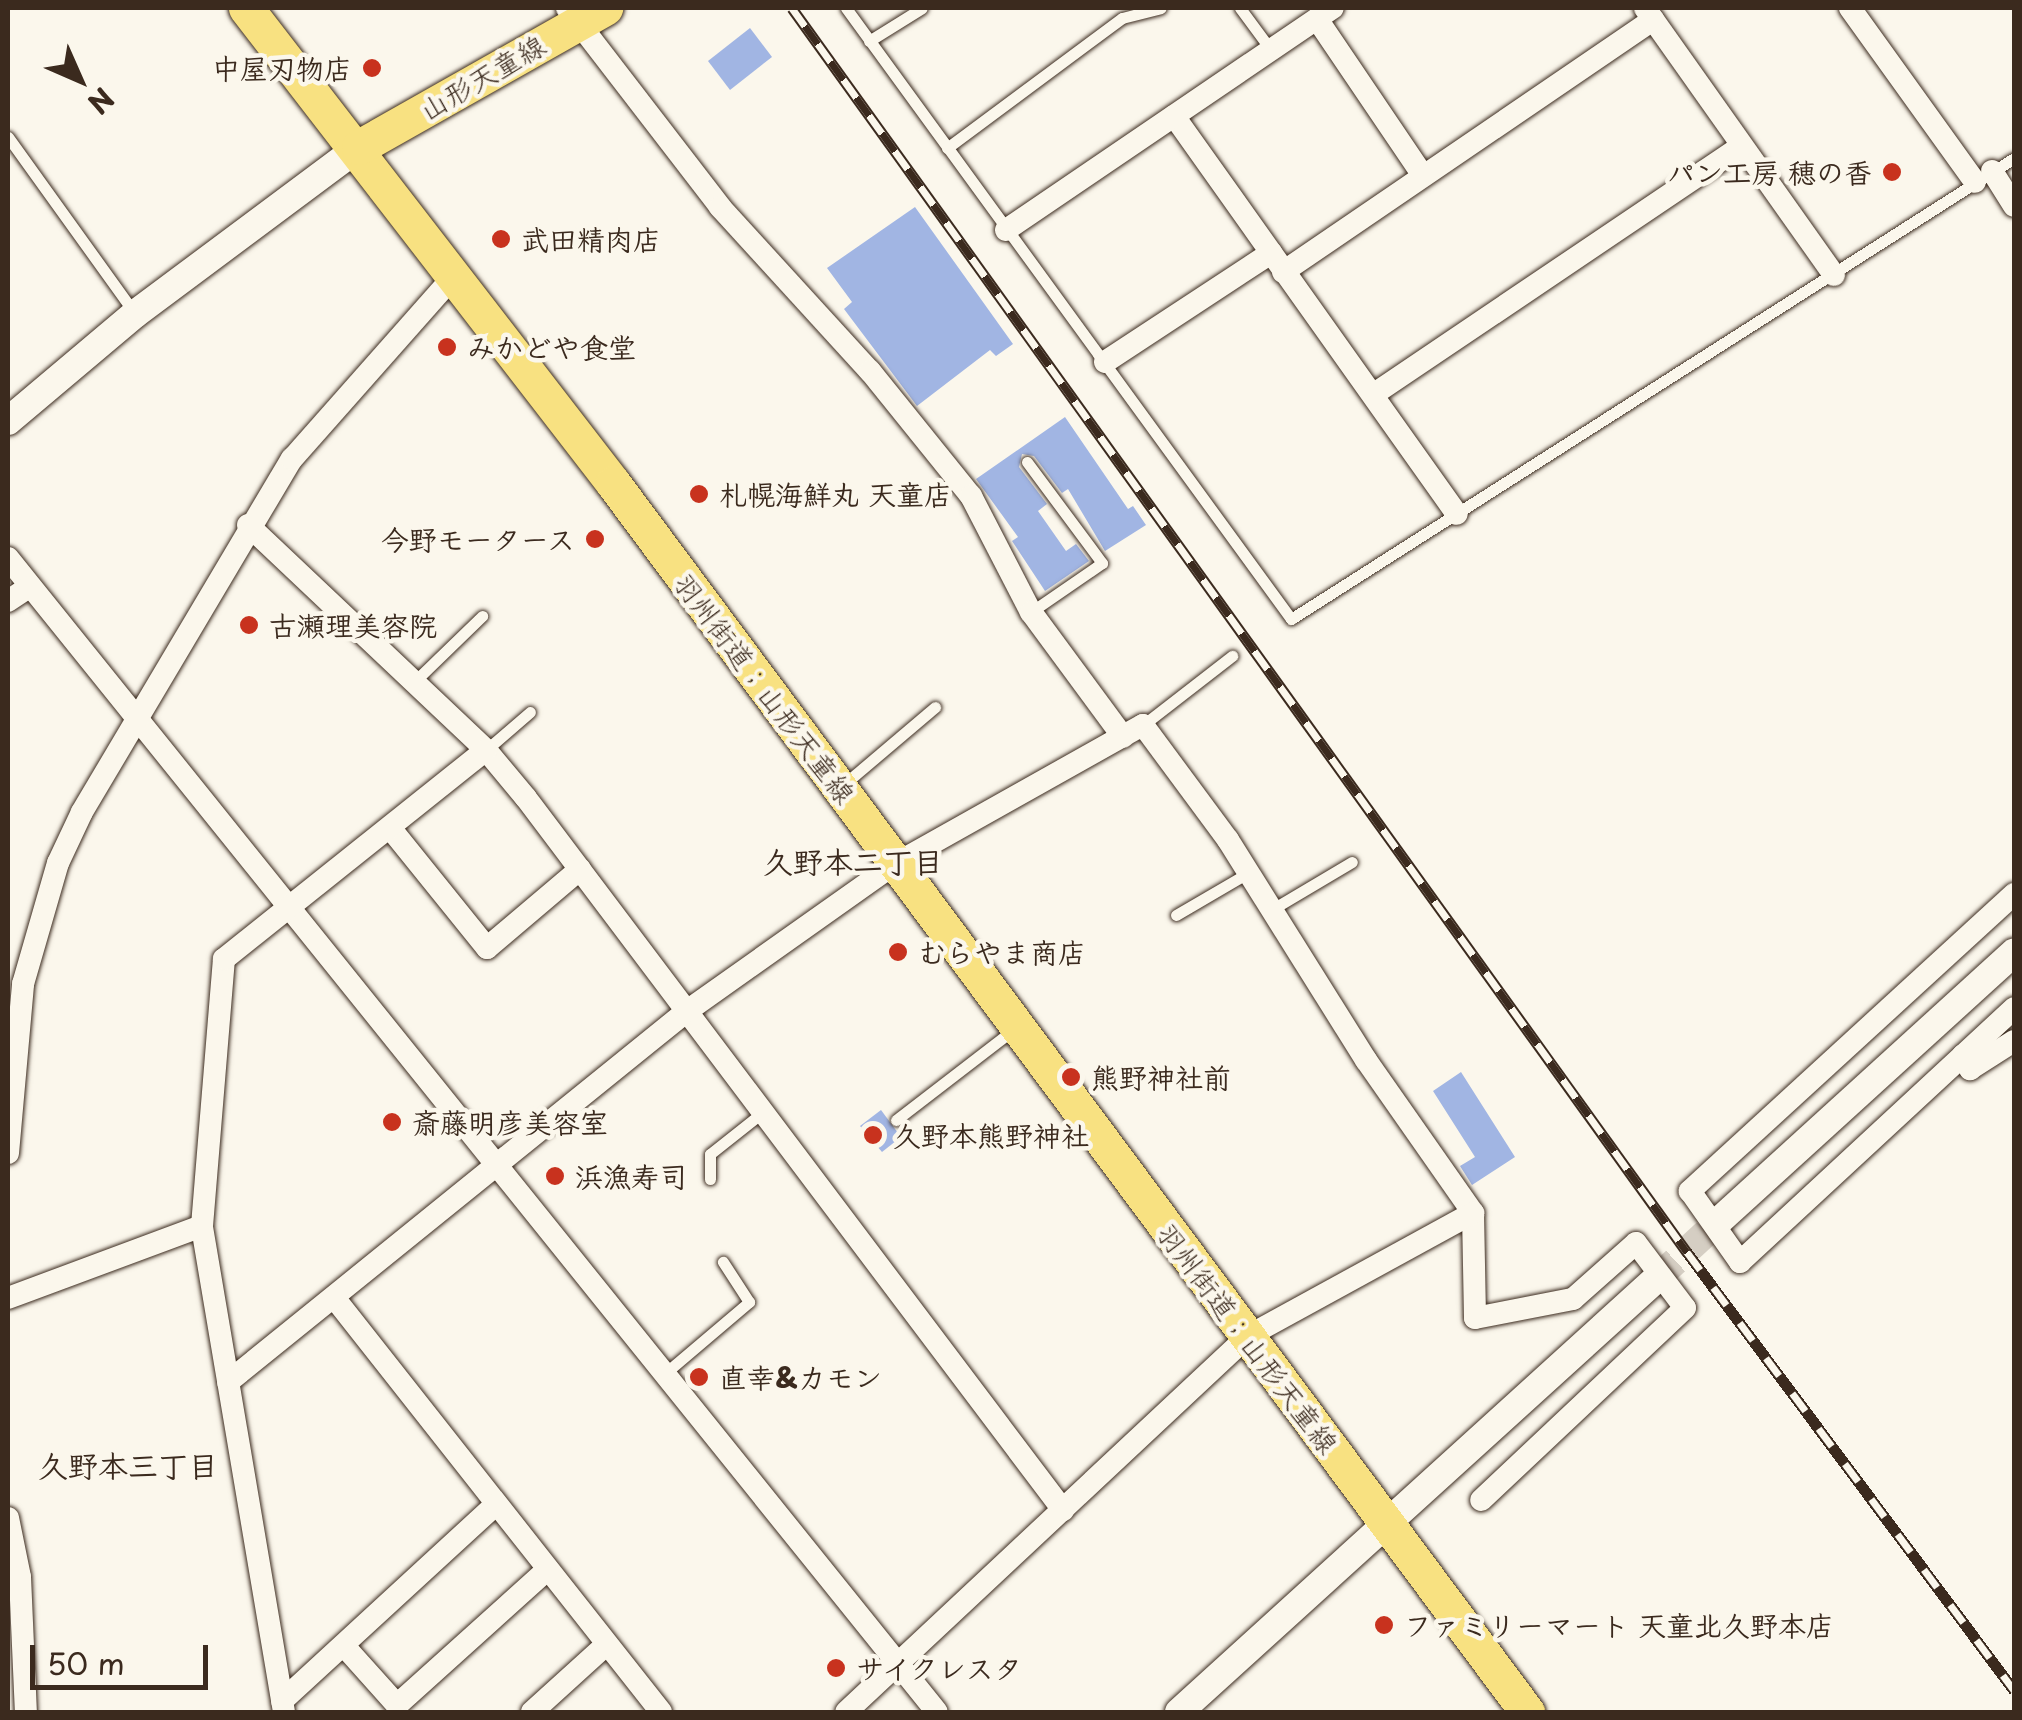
<!DOCTYPE html>
<html>
<head>
<meta charset="utf-8">
<style>
  body { margin:0 }
  #map { position:relative; width:2022px; height:1720px; overflow:hidden; background:#fbf7ec; font-family:"Playpen Sans","Klee One",sans-serif }
  div>[style] { position:absolute }
  .building>* { inset:0; background:#a1b5e3 }
  .tertiary-tunnel>* { height:28px; margin-top:-14px; transform-origin:0; background:repeating-linear-gradient(90deg,#d5cec3 0 28px,transparent 0 42px) }
  .roads { filter:drop-shadow(0 0 2px #3b2a1e) drop-shadow(0 0 2px #3b2a1e) }
  .service>* { height:11px; margin:-5.5px; padding:0 5.5px; transform-origin:5.5px; border-radius:5.5px; background:#fbf7ec }
  .minor>* { height:22px; margin:-11px; padding:0 11px; transform-origin:11px; border-radius:11px; background:#fbf7ec }
  .tertiary>* { height:28px; margin:-14px; padding:0 14px; transform-origin:14px; border-radius:14px; background:#fbf7ec }
  .primary>* { height:35px; margin:-17.5px; padding:0 17.5px; transform-origin:17.5px; border-radius:17.5px; background:#f8e181 }
  .rail>* { height:11px; margin-top:-5.5px; transform-origin:0; background:repeating-linear-gradient(90deg,#fbf7ec 0 22px,#3b2a1e 0 44px); box-sizing:border-box; border-block:2px solid #3b2a1e }
  .dots>* { width:28px; height:28px; translate:-50% -50%; box-sizing:border-box; border:5px solid #fbf7ec; border-radius:50% }
  span { translate:-50% -50%; white-space:nowrap; text-align:center; line-height:1.15; -webkit-text-stroke:9px #fbf7ec; paint-order:stroke }
  .poi-label { font-size:28px; color:#3b2a1e; font-weight:700 }
  .right { translate:-100% -50%; text-align:right }
  .left { translate:0 -50%; text-align:left }
  .street-label { font-size:28px; color:#3b2a1e }
  .neighbourhood-label { font-size:30px; color:#3b2a1e; font-weight:700 }
  .frame { position:absolute; inset:0; border:10px solid #3b2a1e; pointer-events:none }
  .north { position:absolute; left:30px; top:30px; width:100px; height:100px; -webkit-text-stroke:8px #fbf7ec; paint-order:stroke; rotate:135deg; font-size:28px; font-weight:700; line-height:40px; text-align:center; color:#3b2a1e }
  .north::after { content:''; display:block; margin:auto; width:35px; height:45px; background:#3b2a1e; clip-path:polygon(50% 0,100% 100%,50% 72%,0 100%) }
  .scale { position:absolute; left:30px; top:1645px; width:178px; height:45px; box-sizing:border-box; border:5px solid #3b2a1e; border-top:0; padding-left:12px; font-size:30px; line-height:35px; white-space:nowrap; color:#3b2a1e; -webkit-text-stroke:8px #fbf7ec; paint-order:stroke }
</style>
</head>
<body>
<div id="map">
  <div class="building">
    <div style="clip-path:polygon(750px 28px,772px 57px,730px 90px,708px 61px)"></div>
    <div style="clip-path:polygon(915px 207px,1013px 344px,996px 356px,990px 350px,917px 406px,844px 309px,852px 302px,827px 268px)"></div>
    <div style="clip-path:polygon(1065px 417px,1128px 509px,1133px 506px,1146px 525px,1105px 551px,1068px 489px,1062px 493px,1034px 456px,1022px 454px,1019px 467px,1047px 504px,1038px 511px,1066px 551px,1076px 544px,1089px 561px,1045px 591px,1012px 541px,1018px 537px,976px 479px)"></div>
    <div style="clip-path:polygon(1461px 1072px,1515px 1157px,1472px 1185px,1460px 1166px,1475px 1157px,1433px 1091px)"></div>
    <div style="clip-path:polygon(881px 1110px,901px 1137px,882px 1152px,860px 1126px)"></div>
  </div>
  <div class="tertiary-tunnel">
    <div style="left:1655px;top:1280px;width:90px;rotate:-42.7deg"></div>
  </div>
  <div class="roads">
    <div class="service">
      <div style="left:846px;top:8px;width:756px;rotate:53.93deg"></div>
      <div style="left:1291px;top:619px;width:857px;rotate:-32.52deg"></div>
      <div style="left:1240px;top:8px;width:52px;rotate:53.6deg"></div>
      <div style="left:869px;top:41px;width:62px;rotate:-31.9deg"></div>
      <div style="left:8px;top:137px;width:218px;rotate:54.3deg"></div>
      <div style="left:947px;top:148px;width:218px;rotate:-36.6deg"></div>
      <div style="left:1122px;top:18px;width:40px;rotate:-14.4deg"></div>
      <div style="left:1027px;top:462px;width:126px;rotate:53.4deg"></div>
      <div style="left:1102px;top:563px;width:86px;rotate:145.4deg"></div>
      <div style="left:414px;top:682px;width:95px;rotate:-44.1deg"></div>
      <div style="left:1143px;top:725px;width:113px;rotate:-37.8deg"></div>
      <div style="left:486px;top:750px;width:58px;rotate:-40.8deg"></div>
      <div style="left:842px;top:786px;width:122px;rotate:-40.3deg"></div>
      <div style="left:1271px;top:910px;width:94px;rotate:-30.7deg"></div>
      <div style="left:1176px;top:915px;width:83px;rotate:-30.3deg"></div>
      <div style="left:896px;top:1120px;width:148px;rotate:-37.6deg"></div>
      <div style="left:710px;top:1179px;width:25px;rotate:-90deg"></div>
      <div style="left:710px;top:1154px;width:68px;rotate:-38.4deg"></div>
      <div style="left:663px;top:1375px;width:113px;rotate:-40.3deg"></div>
      <div style="left:749px;top:1302px;width:48px;rotate:-123deg"></div>
    </div>
    <div class="minor">
      <div style="left:567px;top:8px;width:251px;rotate:52.4deg"></div>
      <div style="left:720px;top:207px;width:222px;rotate:47.6deg"></div>
      <div style="left:870px;top:371px;width:161px;rotate:51.1deg"></div>
      <div style="left:971px;top:496px;width:131px;rotate:62.7deg"></div>
      <div style="left:1031px;top:612px;width:155px;rotate:53.6deg"></div>
      <div style="left:1645px;top:8px;width:327px;rotate:54.7deg"></div>
      <div style="left:1850px;top:8px;width:214px;rotate:54.3deg"></div>
      <div style="left:1317px;top:19px;width:187px;rotate:55.9deg"></div>
      <div style="left:1174px;top:116px;width:488px;rotate:54.6deg"></div>
      <div style="left:1992px;top:171px;width:41px;rotate:57.8deg"></div>
      <div style="left:1006px;top:230px;width:395px;rotate:-34.2deg"></div>
      <div style="left:1283px;top:272px;width:448px;rotate:-34.3deg"></div>
      <div style="left:1105px;top:362px;width:199px;rotate:-33.3deg"></div>
      <div style="left:1374px;top:394px;width:442px;rotate:-34deg"></div>
      <div style="left:248px;top:525px;width:328px;rotate:43.4deg"></div>
      <div style="left:486px;top:750px;width:62px;rotate:50.2deg"></div>
      <div style="left:526px;top:798px;width:892px;rotate:52.98deg"></div>
      <div style="left:8px;top:558px;width:1481px;rotate:51.17deg"></div>
      <div style="left:8px;top:601px;width:25px;rotate:-34deg"></div>
      <div style="left:391px;top:829px;width:153px;rotate:51.1deg"></div>
      <div style="left:487px;top:948px;width:122px;rotate:-40.3deg"></div>
      <div style="left:2014px;top:894px;width:440px;rotate:137.5deg"></div>
      <div style="left:1690px;top:1191px;width:87px;rotate:54.8deg"></div>
      <div style="left:1740px;top:1262px;width:374px;rotate:-42.8deg"></div>
      <div style="left:1963px;top:1055px;width:16px;rotate:63deg"></div>
      <div style="left:1970px;top:1069px;width:52px;rotate:-32.5deg"></div>
      <div style="left:8px;top:1153px;width:170px;rotate:-84.9deg"></div>
      <div style="left:23px;top:984px;width:126px;rotate:-73.9deg"></div>
      <div style="left:58px;top:863px;width:56px;rotate:-64.8deg"></div>
      <div style="left:82px;top:812px;width:411px;rotate:-59.3deg"></div>
      <div style="left:292px;top:459px;width:246px;rotate:-48.5deg"></div>
      <div style="left:1473px;top:1213px;width:105px;rotate:88.9deg"></div>
      <div style="left:1475px;top:1318px;width:100px;rotate:-11deg"></div>
      <div style="left:1573px;top:1299px;width:84px;rotate:-41.6deg"></div>
      <div style="left:1636px;top:1243px;width:81px;rotate:53deg"></div>
      <div style="left:1685px;top:1308px;width:280px;rotate:136.7deg"></div>
      <div style="left:8px;top:1298px;width:207px;rotate:-20.4deg"></div>
      <div style="left:336px;top:1300px;width:525px;rotate:51.73deg"></div>
      <div style="left:228px;top:1382px;width:590px;rotate:-38.95deg"></div>
      <div style="left:687px;top:1011px;width:255px;rotate:-35.3deg"></div>
      <div style="left:895px;top:864px;width:284px;rotate:-29.3deg"></div>
      <div style="left:1143px;top:725px;width:143px;rotate:53.5deg"></div>
      <div style="left:1228px;top:840px;width:260px;rotate:57.9deg"></div>
      <div style="left:1366px;top:1060px;width:187px;rotate:55deg"></div>
      <div style="left:1473px;top:1213px;width:256px;rotate:151.3deg"></div>
      <div style="left:1248px;top:1336px;width:550px;rotate:136.91deg"></div>
      <div style="left:8px;top:1518px;width:60px;rotate:78.5deg"></div>
      <div style="left:20px;top:1577px;width:135px;rotate:87.5deg"></div>
      <div style="left:345px;top:1647px;width:78px;rotate:48.1deg"></div>
      <div style="left:397px;top:1705px;width:203px;rotate:-42deg"></div>
      <div style="left:282px;top:1701px;width:291px;rotate:-42.6deg"></div>
      <div style="left:284px;top:1712px;width:493px;rotate:-99.6deg"></div>
      <div style="left:202px;top:1226px;width:268px;rotate:-85.3deg"></div>
      <div style="left:224px;top:959px;width:335px;rotate:-38.6deg"></div>
      <div style="left:532px;top:1712px;width:101px;rotate:-42.2deg"></div>
    </div>
    <div class="tertiary">
      <div style="left:8px;top:421px;width:166px;rotate:-40.1deg"></div>
      <div style="left:135px;top:314px;width:279px;rotate:-36.7deg"></div>
      <div style="left:1721px;top:1219px;width:396px;rotate:-42.3deg"></div>
      <div style="left:1179px;top:1712px;width:643px;rotate:-42.23deg"></div>
    </div>
    <div class="primary">
      <div style="left:246px;top:8px;width:600px;rotate:52.31deg"></div>
      <div style="left:613px;top:483px;width:1532px;rotate:53.36deg"></div>
      <div style="left:359px;top:147px;width:283px;rotate:-29.5deg"></div>
    </div>
  </div>
  <div class="rail">
    <div style="left:792px;top:8px;width:1533px;rotate:54.27deg"></div>
    <div style="left:1687px;top:1252px;width:547px;rotate:53.26deg"></div>
  </div>
  <div class="dots">
    <div style="left:372px;top:68px;background:#c8321e"></div>
    <div style="left:1892px;top:172px;background:#c8321e"></div>
    <div style="left:501px;top:239px;background:#c8321e"></div>
    <div style="left:447px;top:347px;background:#c8321e"></div>
    <div style="left:699px;top:494px;background:#c8321e"></div>
    <div style="left:595px;top:539px;background:#c8321e"></div>
    <div style="left:249px;top:625px;background:#c8321e"></div>
    <div style="left:898px;top:952px;background:#c8321e"></div>
    <div style="left:1071px;top:1077px;background:#c8321e"></div>
    <div style="left:392px;top:1122px;background:#c8321e"></div>
    <div style="left:873px;top:1135px;background:#c8321e"></div>
    <div style="left:555px;top:1176px;background:#c8321e"></div>
    <div style="left:699px;top:1377px;background:#c8321e"></div>
    <div style="left:1384px;top:1625px;background:#c8321e"></div>
    <div style="left:836px;top:1668px;background:#c8321e"></div>
  </div>
  <div class="poi-label">
    <span class="right" style="left:352px;top:68px">中屋刃物店</span>
    <span class="right" style="left:1872px;top:172px">パン工房 穂の香</span>
    <span class="left" style="left:521px;top:239px">武田精肉店</span>
    <span class="left" style="left:467px;top:347px">みかどや食堂</span>
    <span class="left" style="left:719px;top:494px">札幌海鮮丸 天童店</span>
    <span class="right" style="left:575px;top:539px">今野モータース</span>
    <span class="left" style="left:269px;top:625px">古瀬理美容院</span>
    <span class="left" style="left:918px;top:952px">むらやま商店</span>
    <span class="left" style="left:1091px;top:1077px">熊野神社前</span>
    <span class="left" style="left:412px;top:1122px">斎藤明彦美容室</span>
    <span class="left" style="left:893px;top:1135px">久野本熊野神社</span>
    <span class="left" style="left:575px;top:1176px">浜漁寿司</span>
    <span class="left" style="left:719px;top:1377px">直幸&amp;カモン</span>
    <span class="left" style="left:1404px;top:1625px">ファミリーマート 天童北久野本店</span>
    <span class="left" style="left:856px;top:1668px">サイクレスタ</span>
  </div>
  <div class="street-label">
    <span style="left:482px;top:77px;rotate:-30deg">山形天童線</span>
    <span style="left:765px;top:688px;rotate:53deg">羽州街道；山形天童線</span>
    <span style="left:1248px;top:1338px;rotate:53deg">羽州街道；山形天童線</span>
  </div>
  <div class="neighbourhood-label">
    <span style="left:853px;top:861px">久野本二丁目</span>
    <span style="left:128px;top:1465px">久野本三丁目</span>
  </div>
  <div class="frame"></div>
  <div class="north">N</div>
  <div class="scale">50 m</div>
</div>
</body>
</html>
